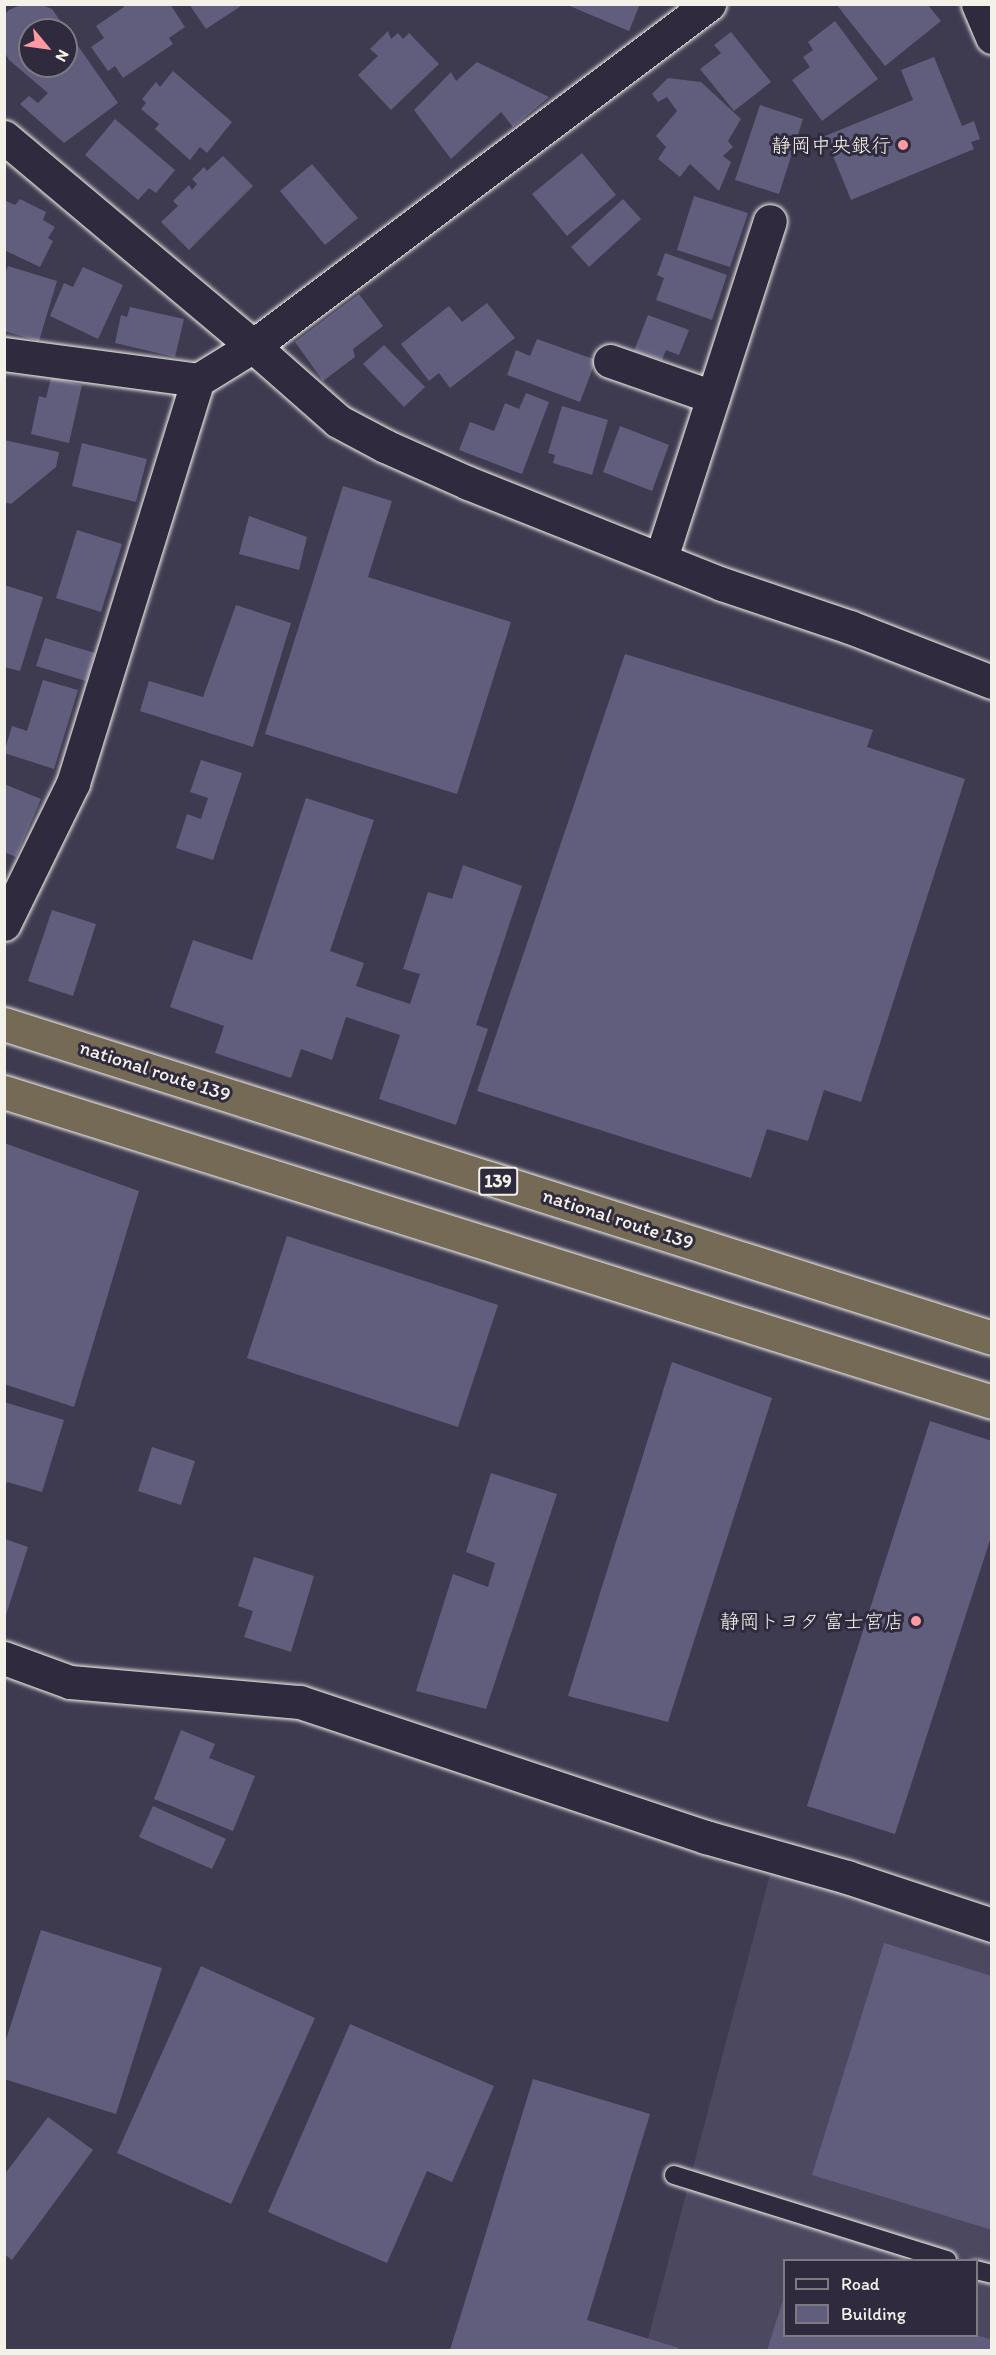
<!DOCTYPE html>
<html>
<head>
<meta charset="utf-8">
<style>
  body { margin:0 }
  #map { position:relative; width:996px; height:2355px; overflow:hidden; background:#3e3a50; font-family:Itim,"Klee One",sans-serif }
  div>[style] { position:absolute }
  .built>* { inset:0; background:#4b4860 }
  .building>* { inset:0; background:#605e7c }
  .roads { filter:drop-shadow(0 0 2px #f4f1e8) drop-shadow(0 0 2px #f4f1e8) }
  .lane>* { height:18px; margin:-9px; padding:0 9px; transform-origin:9px; border-radius:9px; background:#2f2a3d }
  .street>* { height:33px; margin:-16.5px; padding:0 16.5px; transform-origin:16.5px; border-radius:16.5px; background:#2f2a3d }
  .secondary>* { height:33px; margin:-16.5px; padding:0 16.5px; transform-origin:16.5px; border-radius:16.5px; background:#2f2a3d }
  .highway>* { height:33px; margin:-16.5px; padding:0 16.5px; transform-origin:16.5px; border-radius:16.5px; background:#756a55 }
  .dots>* { width:16px; height:16px; translate:-50% -50%; box-sizing:border-box; border:3px solid #2f2a3d; border-radius:50% }
  span { translate:-50% -50%; white-space:nowrap; text-align:center; line-height:1.15; -webkit-text-stroke:6px #2f2a3d; paint-order:stroke }
  .shield-label span { padding:2px 4px; background:#2f2a3d; border:2px solid; border-radius:4px; -webkit-text-stroke-width:0 }
  .shield-label { font-size:18px; color:#f4f1e8; font-weight:700 }
  .poi-label { font-size:20px; color:#f4f1e8 }
  .right { translate:-100% -50%; text-align:right }
  .street-label { font-size:20px; color:#f4f1e8 }
  .frame { position:absolute; inset:0; border:6px solid #f4f1e8; pointer-events:none }
  .legend { position:absolute; left:783px; top:2259px; width:195px; height:78px; box-sizing:border-box; background:#2f2a3d; border:2px solid #7e7a81; margin:0; padding:8px 10px; list-style:none; font-size:18px; color:#f4f1e8 }
  .legend li { display:flex; align-items:center; gap:12px; height:30px }
  .legend b { width:30px; border:2px solid #7e7a81 }
  .north { position:absolute; left:18px; top:18px; width:60px; height:60px; box-sizing:border-box; background:#2f2a3d; border:2px solid #7e7a81; border-radius:50%; rotate:119deg; font-size:16px; font-weight:700; line-height:24px; text-align:center; color:#f4f1e8 }
  .north::after { content:''; display:block; margin:auto; width:21px; height:27px; background:#ff9aa2; clip-path:polygon(50% 0,100% 100%,50% 72%,0 100%) }
</style>
</head>
<body>
<div id="map">
  <div class="built">
    <div style="clip-path:polygon(evenodd,771px 1871px,991px 1936px,991px 2350px,645px 2350px,771px 1871px,784px 2260px,976px 2260px,976px 2336px,784px 2336px,784px 2260px)"></div>
  </div>
  <div class="building">
    <div style="clip-path:polygon(evenodd,23px 4px,40px 4px,52px 9px,118px 103px,64px 143px,20px 104px,29px 96px,38px 103px,48px 93px,9px 60px,4px 51px,4px 15px,9px 10px,23px 4px,30px 30px,66px 30px,66px 66px,30px 66px,30px 30px)"></div>
    <div style="clip-path:polygon(123px 4px,170px 4px,185px 27px,169px 38px,173px 44px,123px 78px,115px 66px,108px 71px,91px 47px,104px 38px,96px 26px,124px 7px)"></div>
    <div style="clip-path:polygon(189px 4px,244px 4px,206px 29px)"></div>
    <div style="clip-path:polygon(565px 4px,640px 4px,629px 31px)"></div>
    <div style="clip-path:polygon(836px 4px,927px 4px,941px 21px,885px 66px)"></div>
    <div style="clip-path:polygon(835px 21px,878px 79px,822px 121px,792px 80px,810px 67px,803px 57px,813px 50px,808px 42px)"></div>
    <div style="clip-path:polygon(388px 31px,391px 39px,398px 33px,403px 39px,409px 33px,439px 64px,391px 110px,358px 75px,378px 56px,370px 49px)"></div>
    <div style="clip-path:polygon(731px 32px,771px 82px,734px 111px,700px 69px,721px 53px,714px 45px)"></div>
    <div style="clip-path:polygon(934px 57px,962px 126px,974px 121px,980px 139px,971px 142px,974px 149px,851px 200px,825px 136px,913px 100px,901px 70px)"></div>
    <div style="clip-path:polygon(477px 62px,549px 97px,513px 127px,501px 112px,451px 159px,414px 110px,451px 72px,456px 81px)"></div>
    <div style="clip-path:polygon(173px 71px,232px 122px,207px 153px,200px 147px,190px 160px,155px 129px,159px 124px,141px 109px,146px 103px,142px 99px,156px 82px,160px 87px)"></div>
    <div style="clip-path:polygon(668px 78px,701px 82px,741px 119px,728px 141px,733px 147px,723px 156px,731px 162px,719px 191px,690px 164px,680px 177px,658px 159px,666px 147px,656px 136px,677px 111px,667px 97px,658px 102px,652px 94px)"></div>
    <div style="clip-path:polygon(760px 105px,803px 119px,779px 194px,735px 180px)"></div>
    <div style="clip-path:polygon(115px 119px,175px 170px,156px 193px,149px 188px,138px 200px,85px 155px)"></div>
    <div style="clip-path:polygon(582px 153px,616px 195px,567px 236px,532px 194px)"></div>
    <div style="clip-path:polygon(223px 156px,253px 186px,189px 250px,161px 222px,178px 206px,173px 201px,189px 185px,192px 190px,197px 184px,192px 179px,204px 167px,207px 171px)"></div>
    <div style="clip-path:polygon(312px 164px,358px 218px,325px 245px,280px 191px)"></div>
    <div style="clip-path:polygon(694px 196px,748px 213px,730px 267px,677px 250px)"></div>
    <div style="clip-path:polygon(20px 199px,46px 212px,43px 220px,55px 227px,48px 238px,53px 241px,40px 267px,4px 250px,4px 200px,15px 205px)"></div>
    <div style="clip-path:polygon(623px 199px,641px 219px,589px 267px,571px 247px)"></div>
    <div style="clip-path:polygon(665px 253px,727px 275px,712px 320px,656px 300px,664px 278px,657px 275px)"></div>
    <div style="clip-path:polygon(8px 266px,57px 281px,39px 341px,4px 331px,4px 276px)"></div>
    <div style="clip-path:polygon(83px 267px,123px 285px,98px 339px,50px 316px,64px 283px,73px 287px)"></div>
    <div style="clip-path:polygon(359px 294px,383px 326px,353px 349px,355px 357px,323px 381px,295px 342px)"></div>
    <div style="clip-path:polygon(487px 303px,515px 338px,450px 388px,439px 373px,429px 381px,401px 344px,449px 306px,462px 322px)"></div>
    <div style="clip-path:polygon(130px 307px,184px 319px,175px 357px,115px 343px,121px 315px,127px 317px)"></div>
    <div style="clip-path:polygon(648px 315px,689px 330px,679px 355px,666px 350px,662px 360px,634px 351px)"></div>
    <div style="clip-path:polygon(537px 339px,596px 360px,580px 402px,507px 375px,516px 350px,530px 356px)"></div>
    <div style="clip-path:polygon(384px 345px,425px 387px,404px 407px,363px 364px)"></div>
    <div style="clip-path:polygon(51px 378px,82px 385px,69px 443px,31px 434px,39px 396px,46px 398px)"></div>
    <div style="clip-path:polygon(526px 393px,549px 402px,522px 474px,459px 450px,470px 422px,494px 431px,505px 403px,519px 409px)"></div>
    <div style="clip-path:polygon(562px 406px,608px 420px,592px 475px,553px 463px,555px 455px,548px 453px)"></div>
    <div style="clip-path:polygon(620px 426px,669px 445px,652px 491px,603px 472px)"></div>
    <div style="clip-path:polygon(4px 440px,59px 452px,56px 467px,11px 504px,4px 502px)"></div>
    <div style="clip-path:polygon(82px 443px,147px 459px,136px 502px,72px 486px)"></div>
    <div style="clip-path:polygon(343px 486px,392px 501px,368px 577px,511px 622px,457px 794px,265px 734px)"></div>
    <div style="clip-path:polygon(249px 516px,307px 537px,299px 570px,239px 554px)"></div>
    <div style="clip-path:polygon(77px 530px,122px 544px,101px 612px,56px 598px)"></div>
    <div style="clip-path:polygon(4px 585px,43px 597px,20px 671px,4px 667px)"></div>
    <div style="clip-path:polygon(236px 605px,291px 623px,253px 747px,140px 711px,149px 681px,203px 697px)"></div>
    <div style="clip-path:polygon(45px 638px,95px 653px,86px 681px,36px 666px)"></div>
    <div style="clip-path:polygon(625px 654px,873px 730px,867px 747px,965px 779px,861px 1102px,824px 1090px,808px 1141px,767px 1129px,751px 1178px,477px 1091px)"></div>
    <div style="clip-path:polygon(43px 680px,78px 690px,54px 769px,4px 753px,12px 726px,27px 731px)"></div>
    <div style="clip-path:polygon(201px 760px,242px 773px,213px 860px,176px 848px,187px 814px,201px 819px,208px 798px,190px 792px)"></div>
    <div style="clip-path:polygon(4px 784px,41px 799px,16px 857px,4px 852px)"></div>
    <div style="clip-path:polygon(306px 798px,374px 820px,330px 951px,364px 963px,356px 986px,410px 1004px,420px 974px,403px 969px,428px 892px,452px 899px,463px 865px,522px 886px,476px 1025px,488px 1029px,456px 1125px,379px 1099px,400px 1035px,346px 1017px,332px 1060px,301px 1049px,291px 1078px,215px 1053px,224px 1026px,170px 1007px,193px 940px,252px 960px)"></div>
    <div style="clip-path:polygon(52px 910px,96px 924px,73px 996px,28px 981px)"></div>
    <div style="clip-path:polygon(4px 1143px,139px 1191px,74px 1407px,4px 1384px)"></div>
    <div style="clip-path:polygon(287px 1236px,498px 1305px,458px 1427px,247px 1358px)"></div>
    <div style="clip-path:polygon(672px 1362px,772px 1398px,668px 1722px,568px 1696px)"></div>
    <div style="clip-path:polygon(4px 1402px,64px 1420px,42px 1492px,7px 1482px,4px 1489px)"></div>
    <div style="clip-path:polygon(930px 1421px,992px 1441px,992px 1534px,895px 1834px,807px 1806px)"></div>
    <div style="clip-path:polygon(152px 1447px,195px 1461px,181px 1505px,138px 1491px)"></div>
    <div style="clip-path:polygon(491px 1473px,557px 1494px,486px 1709px,416px 1691px,453px 1574px,488px 1587px,495px 1563px,466px 1552px)"></div>
    <div style="clip-path:polygon(5px 1539px,28px 1547px,5px 1618px)"></div>
    <div style="clip-path:polygon(254px 1557px,314px 1576px,291px 1652px,244px 1637px,253px 1611px,238px 1606px)"></div>
    <div style="clip-path:polygon(181px 1730px,215px 1744px,209px 1758px,255px 1776px,233px 1831px,154px 1799px)"></div>
    <div style="clip-path:polygon(153px 1806px,226px 1839px,212px 1869px,139px 1837px)"></div>
    <div style="clip-path:polygon(41px 1930px,162px 1968px,116px 2114px,4px 2079px,4px 2046px)"></div>
    <div style="clip-path:polygon(884px 1943px,992px 1976px,992px 2230px,812px 2175px)"></div>
    <div style="clip-path:polygon(201px 1966px,315px 2018px,231px 2204px,117px 2153px)"></div>
    <div style="clip-path:polygon(350px 2024px,494px 2086px,452px 2182px,427px 2171px,387px 2263px,268px 2212px)"></div>
    <div style="clip-path:polygon(533px 2079px,650px 2114px,587px 2320px,679px 2348px,678px 2350px,450px 2350px)"></div>
    <div style="clip-path:polygon(48px 2117px,93px 2150px,12px 2260px,4px 2254px,4px 2175px)"></div>
    <div style="clip-path:polygon(784px 2297px,784px 2336px,976px 2335px,992px 2340px,992px 2350px,767px 2350px)"></div>
  </div>
  <div class="roads">
    <div class="lane">
      <div style="left:674px;top:2175px;width:286px;rotate:17.3deg"></div>
      <div style="left:976px;top:2270px;width:16px;rotate:14deg"></div>
    </div>
    <div class="street">
      <div style="left:4px;top:354px;width:196px;rotate:7.6deg"></div>
      <div style="left:610px;top:361px;width:109px;rotate:19.3deg"></div>
      <div style="left:661px;top:558px;width:354px;rotate:-72.1deg"></div>
      <div style="left:4px;top:924px;width:157px;rotate:-63.9deg"></div>
      <div style="left:73px;top:783px;width:422px;rotate:-72.8deg"></div>
      <div style="left:198px;top:380px;width:65px;rotate:-31.7deg"></div>
      <div style="left:253px;top:346px;width:570px;rotate:-36.87deg"></div>
      <div style="left:4px;top:1658px;width:70px;rotate:20deg"></div>
      <div style="left:70px;top:1682px;width:231px;rotate:5deg"></div>
      <div style="left:300px;top:1702px;width:428px;rotate:18.4deg"></div>
      <div style="left:706px;top:1837px;width:147px;rotate:15.8deg"></div>
      <div style="left:847px;top:1877px;width:153px;rotate:18.3deg"></div>
    </div>
    <div class="secondary">
      <div style="left:978px;top:4px;width:36px;rotate:67deg"></div>
      <div style="left:4px;top:137px;width:325px;rotate:40deg"></div>
      <div style="left:253px;top:346px;width:113px;rotate:41.4deg"></div>
      <div style="left:338px;top:421px;width:53px;rotate:28deg"></div>
      <div style="left:385px;top:446px;width:91px;rotate:24deg"></div>
      <div style="left:468px;top:483px;width:273px;rotate:21.7deg"></div>
      <div style="left:722px;top:584px;width:135px;rotate:18.6deg"></div>
      <div style="left:850px;top:627px;width:152px;rotate:21.2deg"></div>
    </div>
    <div class="highway">
      <div style="left:4px;top:1024px;width:1037px;rotate:17.63deg"></div>
      <div style="left:4px;top:1092px;width:1035px;rotate:17.42deg"></div>
    </div>
  </div>
  <div class="dots">
    <div style="left:903px;top:145px;background:#ff9aa2"></div>
    <div style="left:916px;top:1621px;background:#ff9aa2"></div>
  </div>
  <div class="shield-label">
    <span style="left:498px;top:1181px">139</span>
  </div>
  <div class="poi-label">
    <span class="right" style="left:891px;top:145px">静岡中央銀行</span>
    <span class="right" style="left:904px;top:1621px">静岡トヨタ 富士宮店</span>
  </div>
  <div class="street-label">
    <span style="left:155px;top:1071px;rotate:18deg">national route 139</span>
    <span style="left:618px;top:1219px;rotate:18deg">national route 139</span>
  </div>
  <div class="frame"></div>
  <ul class="legend">
  <li><b style="height:8px;background:#2f2a3d"></b>Road</li>
  <li><b style="height:16px;background:#605e7c"></b>Building</li>
  </ul>
  <div class="north">N</div>
</div>
</body>
</html>
